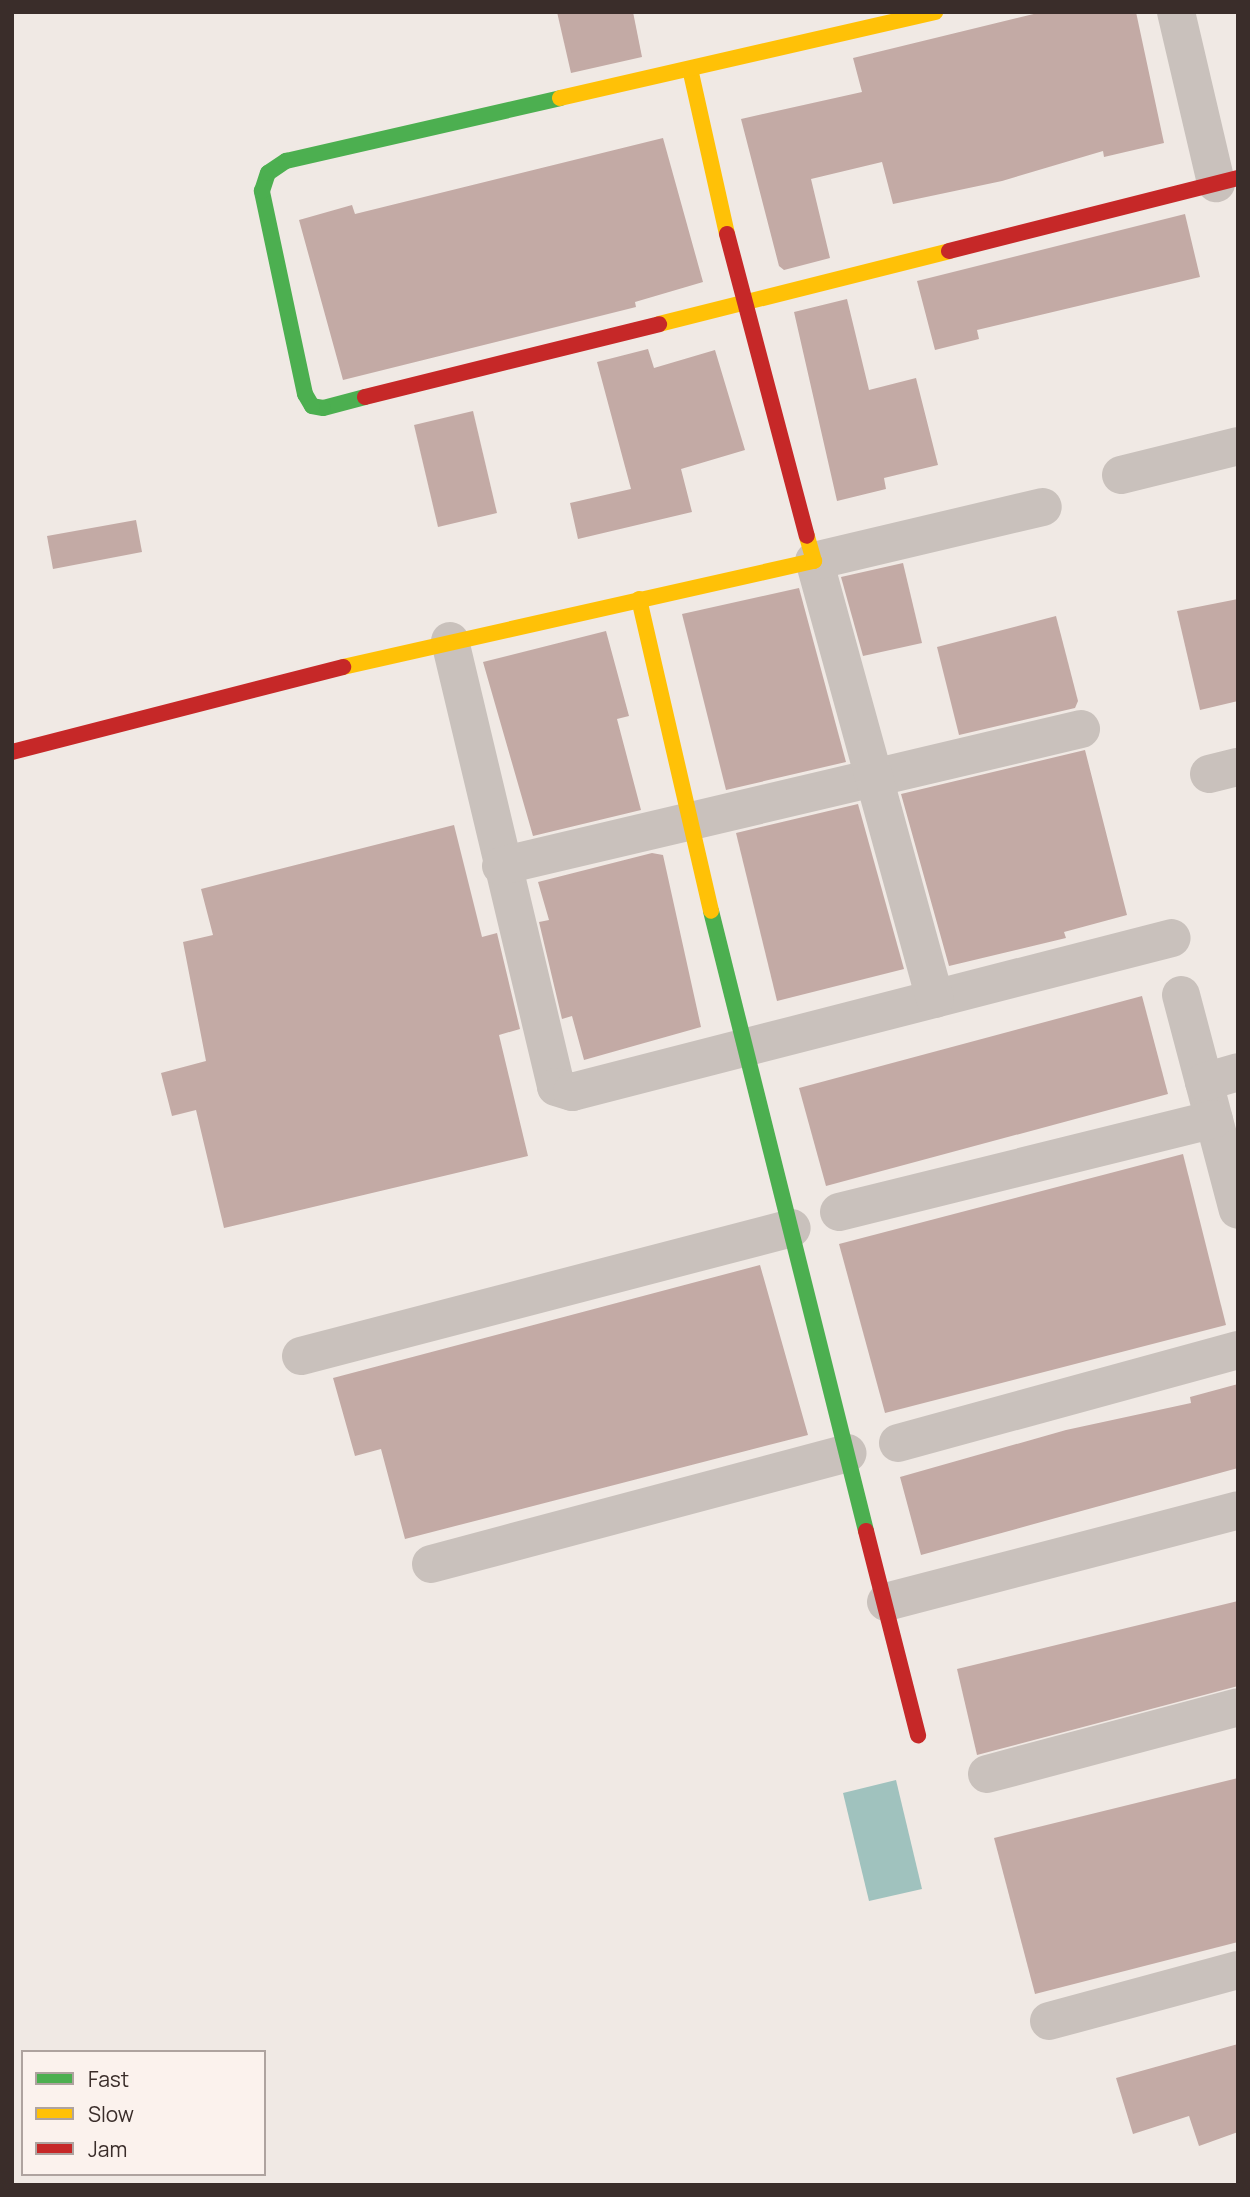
<!DOCTYPE html>
<html>
<head>
<meta charset="utf-8">
<style>
  body { margin:0 }
  #map { position:relative; width:1250px; height:2197px; overflow:hidden; background:#f0e9e4; font-family:Manrope,sans-serif }
  div>[style] { position:absolute }
  .water>* { inset:0; background:#a0c2be }
  .building>* { inset:0; background:#c3aaa5 }
  .street>* { height:38px; margin:-19px; padding:0 19px; transform-origin:19px; border-radius:19px; background:#c9c1bc }
  .fast>* { height:16px; margin:-8px; padding:0 8px; transform-origin:8px; border-radius:8px; background:#4caf50 }
  .slow>* { height:16px; margin:-8px; padding:0 8px; transform-origin:8px; border-radius:8px; background:#ffc107 }
  .jam>* { height:16px; margin:-8px; padding:0 8px; transform-origin:8px; border-radius:8px; background:#c62828 }
  span { translate:-50% -50%; white-space:nowrap; text-align:center; line-height:1.15; -webkit-text-stroke:6px #fbf2ed; paint-order:stroke }
  .frame { position:absolute; inset:0; border:14px solid #3a2d2a; pointer-events:none }
  .legend { position:absolute; left:21px; top:2050px; width:245px; height:126px; box-sizing:border-box; background:#fbf2ed; border:2px solid #aea39f; margin:0; padding:9px 12px; list-style:none; font-size:21px; color:#3a2d2a }
  .legend li { display:flex; align-items:center; gap:14px; height:35px }
  .legend b { width:35px; border:2px solid #aea39f }
</style>
</head>
<body>
<div id="map">
  <div class="water">
    <div style="clip-path:polygon(896px 1780px,922px 1889px,869px 1901px,843px 1793px)"></div>
  </div>
  <div class="building">
    <div style="clip-path:polygon(557px 12px,633px 12px,642px 57px,571px 73px)"></div>
    <div style="clip-path:polygon(1042px 12px,1136px 12px,1164px 143px,1104px 157px,1103px 151px,1002px 181px,893px 204px,882px 162px,811px 179px,830px 258px,784px 270px,779px 266px,741px 119px,862px 92px,853px 58px)"></div>
    <div style="clip-path:polygon(663px 138px,703px 282px,635px 302px,636px 307px,343px 380px,299px 220px,352px 205px,355px 214px)"></div>
    <div style="clip-path:polygon(1185px 214px,1200px 277px,977px 330px,979px 339px,935px 350px,917px 281px)"></div>
    <div style="clip-path:polygon(847px 299px,869px 390px,916px 378px,938px 465px,884px 478px,886px 489px,837px 501px,794px 312px)"></div>
    <div style="clip-path:polygon(648px 349px,654px 368px,715px 350px,745px 450px,681px 469px,692px 512px,578px 539px,570px 503px,631px 489px,597px 362px)"></div>
    <div style="clip-path:polygon(473px 411px,497px 513px,438px 527px,414px 425px)"></div>
    <div style="clip-path:polygon(136px 520px,142px 552px,53px 569px,47px 536px)"></div>
    <div style="clip-path:polygon(903px 563px,922px 643px,863px 656px,841px 577px)"></div>
    <div style="clip-path:polygon(799px 588px,846px 762px,726px 790px,682px 614px)"></div>
    <div style="clip-path:polygon(1238px 599px,1238px 701px,1200px 710px,1177px 611px)"></div>
    <div style="clip-path:polygon(1056px 616px,1078px 701px,1075px 708px,959px 735px,937px 647px)"></div>
    <div style="clip-path:polygon(606px 631px,629px 716px,617px 719px,641px 810px,533px 836px,483px 662px)"></div>
    <div style="clip-path:polygon(1085px 750px,1127px 915px,1064px 932px,1066px 938px,949px 966px,901px 794px)"></div>
    <div style="clip-path:polygon(858px 804px,904px 969px,777px 1001px,736px 833px)"></div>
    <div style="clip-path:polygon(454px 825px,482px 937px,497px 933px,520px 1029px,499px 1035px,528px 1156px,224px 1228px,196px 1110px,172px 1116px,161px 1073px,206px 1061px,183px 942px,213px 935px,201px 889px)"></div>
    <div style="clip-path:polygon(652px 853px,663px 855px,701px 1027px,584px 1060px,572px 1016px,562px 1019px,539px 922px,549px 920px,538px 882px)"></div>
    <div style="clip-path:polygon(1142px 996px,1168px 1094px,826px 1186px,799px 1088px)"></div>
    <div style="clip-path:polygon(1183px 1154px,1226px 1325px,885px 1413px,839px 1244px)"></div>
    <div style="clip-path:polygon(760px 1265px,808px 1435px,405px 1539px,381px 1449px,355px 1456px,333px 1378px)"></div>
    <div style="clip-path:polygon(1238px 1384px,1238px 1468px,921px 1555px,900px 1477px,1066px 1430px,1191px 1403px,1190px 1397px)"></div>
    <div style="clip-path:polygon(1238px 1601px,1238px 1686px,977px 1755px,957px 1669px)"></div>
    <div style="clip-path:polygon(1238px 1778px,1238px 1942px,1035px 1994px,994px 1838px)"></div>
    <div style="clip-path:polygon(1238px 2044px,1238px 2132px,1199px 2146px,1189px 2116px,1133px 2134px,1116px 2078px)"></div>
  </div>
  <div class="street">
    <div style="left:1176px;top:12px;width:176px;rotate:76.8deg"></div>
    <div style="left:1121px;top:475px;width:121px;rotate:-13.9deg"></div>
    <div style="left:450px;top:641px;width:458px;rotate:76.6deg"></div>
    <div style="left:556px;top:1087px;width:17px;rotate:17deg"></div>
    <div style="left:572px;top:1092px;width:619px;rotate:-14.4deg"></div>
    <div style="left:1209px;top:774px;width:30px;rotate:-14deg"></div>
    <div style="left:501px;top:866px;width:596px;rotate:-13.29deg"></div>
    <div style="left:1181px;top:995px;width:222px;rotate:75.2deg"></div>
    <div style="left:935px;top:999px;width:454px;rotate:-105.4deg"></div>
    <div style="left:814px;top:561px;width:235px;rotate:-13.3deg"></div>
    <div style="left:1204px;top:1082px;width:35px;rotate:-16deg"></div>
    <div style="left:839px;top:1212px;width:386px;rotate:-13.9deg"></div>
    <div style="left:301px;top:1356px;width:507px;rotate:-14.61deg"></div>
    <div style="left:898px;top:1443px;width:352px;rotate:-15.3deg"></div>
    <div style="left:431px;top:1564px;width:431px;rotate:-14.9deg"></div>
    <div style="left:886px;top:1602px;width:364px;rotate:-14.6deg"></div>
    <div style="left:987px;top:1774px;width:260px;rotate:-14.9deg"></div>
    <div style="left:1049px;top:2021px;width:196px;rotate:-15.1deg"></div>
  </div>
  <div class="fast">
    <div style="left:365px;top:397px;width:43px;rotate:165.3deg"></div>
    <div style="left:323px;top:408px;width:11px;rotate:-170deg"></div>
    <div style="left:312px;top:406px;width:14px;rotate:-120deg"></div>
    <div style="left:305px;top:394px;width:208px;rotate:-102deg"></div>
    <div style="left:262px;top:191px;width:19px;rotate:-72deg"></div>
    <div style="left:268px;top:173px;width:22px;rotate:-34deg"></div>
    <div style="left:286px;top:161px;width:281px;rotate:-12.9deg"></div>
    <div style="left:711px;top:911px;width:639px;rotate:75.96deg"></div>
  </div>
  <div class="slow">
    <div style="left:691px;top:73px;width:165px;rotate:77.4deg"></div>
    <div style="left:560px;top:98px;width:385px;rotate:-12.9deg"></div>
    <div style="left:659px;top:324px;width:299px;rotate:-14.1deg"></div>
    <div style="left:639px;top:599px;width:320px;rotate:77deg"></div>
    <div style="left:343px;top:667px;width:483px;rotate:-12.7deg"></div>
    <div style="left:814px;top:561px;width:26px;rotate:-106deg"></div>
  </div>
  <div class="jam">
    <div style="left:727px;top:234px;width:312px;rotate:75.2deg"></div>
    <div style="left:949px;top:251px;width:298px;rotate:-14.2deg"></div>
    <div style="left:365px;top:397px;width:303px;rotate:-13.9deg"></div>
    <div style="left:12px;top:752px;width:342px;rotate:-14.4deg"></div>
    <div style="left:866px;top:1531px;width:211px;rotate:75.7deg"></div>
  </div>
  <div class="frame"></div>
  <ul class="legend">
  <li><b style="height:9px;background:#4caf50"></b>Fast</li>
  <li><b style="height:9px;background:#ffc107"></b>Slow</li>
  <li><b style="height:9px;background:#c62828"></b>Jam</li>
  </ul>
</div>
</body>
</html>
